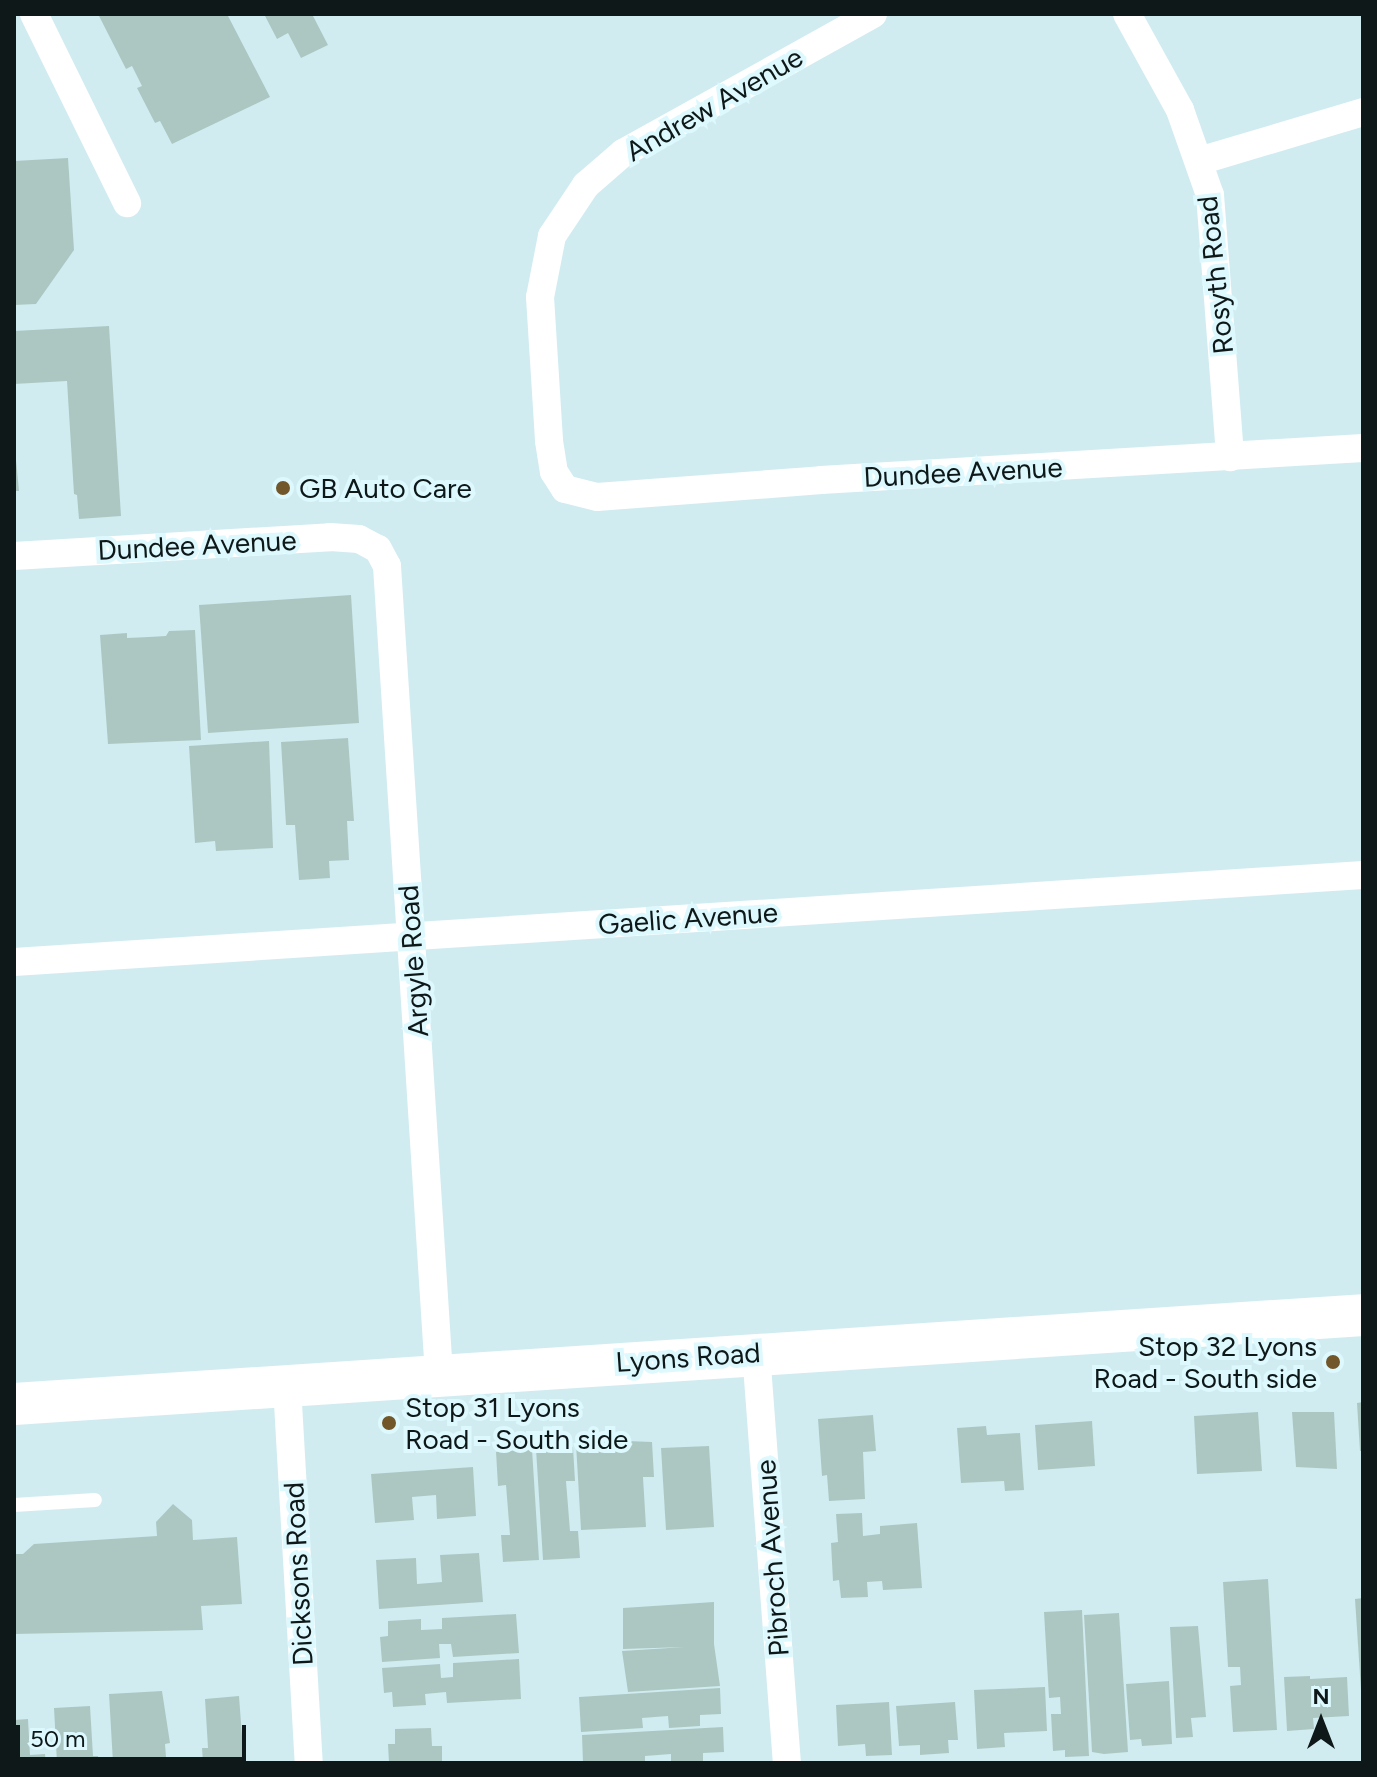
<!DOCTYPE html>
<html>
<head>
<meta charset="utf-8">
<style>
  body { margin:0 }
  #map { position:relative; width:1377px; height:1777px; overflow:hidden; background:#d0ecf1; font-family:Figtree,sans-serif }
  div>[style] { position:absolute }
  .building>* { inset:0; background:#acc7c2 }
  .lane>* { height:14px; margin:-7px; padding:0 7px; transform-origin:7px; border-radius:7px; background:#fff }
  .street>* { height:28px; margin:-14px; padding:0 14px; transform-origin:14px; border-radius:14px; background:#fff }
  .secondary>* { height:42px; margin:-21px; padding:0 21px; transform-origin:21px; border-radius:21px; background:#fff }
  .dots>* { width:22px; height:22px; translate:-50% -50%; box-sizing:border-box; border:4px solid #ddf9fe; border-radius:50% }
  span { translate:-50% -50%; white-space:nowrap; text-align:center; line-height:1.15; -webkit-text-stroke:8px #ddf9fe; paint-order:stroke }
  .street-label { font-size:28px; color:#0e1819 }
  .poi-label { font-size:28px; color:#0e1819 }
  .left { translate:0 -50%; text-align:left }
  .right { translate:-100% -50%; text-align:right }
  .frame { position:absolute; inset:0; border:16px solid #0e1819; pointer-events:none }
  .north { position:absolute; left:1281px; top:1681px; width:80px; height:80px; -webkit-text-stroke:6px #ddf9fe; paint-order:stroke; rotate:0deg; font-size:22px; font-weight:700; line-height:32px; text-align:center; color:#0e1819 }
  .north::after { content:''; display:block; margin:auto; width:28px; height:36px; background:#0e1819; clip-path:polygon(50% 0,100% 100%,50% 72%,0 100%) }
  .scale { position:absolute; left:16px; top:1725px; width:230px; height:36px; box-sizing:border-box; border:4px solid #0e1819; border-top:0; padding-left:10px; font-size:24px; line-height:28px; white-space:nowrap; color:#0e1819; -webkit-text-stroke:6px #ddf9fe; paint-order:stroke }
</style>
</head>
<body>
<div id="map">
  <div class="building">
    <div style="clip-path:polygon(98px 14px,227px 14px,270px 97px,172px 144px,160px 121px,155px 123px,137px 88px,142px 86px,132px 66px,126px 69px)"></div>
    <div style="clip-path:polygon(264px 14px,312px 14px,328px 45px,301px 58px,288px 33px,277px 39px)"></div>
    <div style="clip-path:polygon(68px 158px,74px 250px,36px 304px,14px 305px,14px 161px)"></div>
    <div style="clip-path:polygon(109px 326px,121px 516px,79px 519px,77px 495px,74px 494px,67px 381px,14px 384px,14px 331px)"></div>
    <div style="clip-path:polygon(14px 439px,19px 491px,14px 491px)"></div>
    <div style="clip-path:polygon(351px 595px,359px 723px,208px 733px,199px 605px)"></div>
    <div style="clip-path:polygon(195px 630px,201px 740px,108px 744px,100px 635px,127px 633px,127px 638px,149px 637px,166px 636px,169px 631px)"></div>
    <div style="clip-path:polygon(348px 738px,354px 821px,347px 821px,349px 860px,329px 861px,330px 878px,299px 880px,295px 825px,286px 825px,281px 742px)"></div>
    <div style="clip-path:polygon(269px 741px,273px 848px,216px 851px,215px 841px,195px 843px,189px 746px)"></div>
    <div style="clip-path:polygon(1363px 1402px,1363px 1451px,1360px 1451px,1357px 1403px)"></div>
    <div style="clip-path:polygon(1258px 1412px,1262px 1471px,1197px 1474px,1194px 1416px)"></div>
    <div style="clip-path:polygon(1292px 1412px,1334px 1412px,1337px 1469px,1296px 1467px)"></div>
    <div style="clip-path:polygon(873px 1415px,876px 1451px,863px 1452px,865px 1499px,829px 1501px,827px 1475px,822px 1476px,818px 1419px)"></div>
    <div style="clip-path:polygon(1092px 1421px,1095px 1466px,1038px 1470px,1035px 1425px)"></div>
    <div style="clip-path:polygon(986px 1426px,987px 1435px,1020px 1433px,1024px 1490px,1005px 1491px,1004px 1481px,961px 1483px,957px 1428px)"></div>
    <div style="clip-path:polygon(627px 1441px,652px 1442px,654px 1477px,643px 1477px,646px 1527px,581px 1530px,576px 1444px)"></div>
    <div style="clip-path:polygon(709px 1446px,714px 1527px,666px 1530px,661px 1448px)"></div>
    <div style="clip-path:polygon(573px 1447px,575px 1481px,566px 1481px,570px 1531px,578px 1531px,580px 1558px,543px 1560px,536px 1449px)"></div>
    <div style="clip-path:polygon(532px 1449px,539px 1560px,503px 1562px,501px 1535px,510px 1535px,506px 1485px,498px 1486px,496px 1452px)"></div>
    <div style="clip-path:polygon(473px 1467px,476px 1516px,437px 1519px,436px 1495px,412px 1497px,414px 1520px,375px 1523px,371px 1474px)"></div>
    <div style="clip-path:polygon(173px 1504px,192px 1520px,193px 1540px,237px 1537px,242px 1604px,201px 1606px,203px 1630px,14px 1634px,14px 1554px,23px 1554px,34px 1544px,157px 1536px,156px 1522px)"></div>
    <div style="clip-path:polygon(862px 1513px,863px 1536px,880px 1534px,880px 1526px,917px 1523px,922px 1588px,883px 1590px,882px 1581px,867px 1582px,868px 1597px,841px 1598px,839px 1580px,833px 1581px,831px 1543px,838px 1542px,836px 1514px)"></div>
    <div style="clip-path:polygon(479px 1553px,483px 1602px,379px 1609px,376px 1560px,416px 1558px,417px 1584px,442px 1582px,440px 1555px)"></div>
    <div style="clip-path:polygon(1268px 1579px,1277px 1730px,1233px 1732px,1230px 1686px,1241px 1685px,1240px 1667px,1228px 1667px,1223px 1582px)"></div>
    <div style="clip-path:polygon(1363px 1598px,1363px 1690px,1361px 1690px,1355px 1599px)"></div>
    <div style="clip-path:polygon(714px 1602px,714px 1644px,720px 1686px,628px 1692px,622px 1651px,685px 1647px,623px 1649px,623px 1608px)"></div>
    <div style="clip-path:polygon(1082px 1610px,1089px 1756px,1065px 1757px,1065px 1750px,1053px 1751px,1051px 1714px,1061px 1714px,1060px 1697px,1049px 1698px,1044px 1612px)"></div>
    <div style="clip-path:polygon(1119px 1613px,1128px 1752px,1104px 1754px,1092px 1752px,1084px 1615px)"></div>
    <div style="clip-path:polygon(516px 1614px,519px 1653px,453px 1657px,451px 1644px,439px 1644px,440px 1658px,382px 1662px,380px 1637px,388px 1636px,388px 1621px,421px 1619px,421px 1630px,442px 1629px,442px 1618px)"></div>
    <div style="clip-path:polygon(1198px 1626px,1206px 1717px,1191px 1718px,1193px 1737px,1176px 1738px,1170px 1627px)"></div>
    <div style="clip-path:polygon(519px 1659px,521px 1699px,447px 1703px,446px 1692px,425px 1694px,426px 1705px,393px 1707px,392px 1692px,384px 1693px,382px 1668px,440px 1664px,441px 1678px,453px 1677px,453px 1663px)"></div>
    <div style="clip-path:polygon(1310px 1676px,1310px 1679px,1347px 1677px,1349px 1716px,1313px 1718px,1314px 1729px,1287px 1731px,1284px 1677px)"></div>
    <div style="clip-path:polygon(1169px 1681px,1172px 1744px,1142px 1746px,1141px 1739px,1130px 1740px,1126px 1684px)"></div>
    <div style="clip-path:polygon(1045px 1687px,1047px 1731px,1004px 1733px,1005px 1747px,977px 1749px,974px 1690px)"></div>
    <div style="clip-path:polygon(720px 1688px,721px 1714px,700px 1715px,700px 1726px,669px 1728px,668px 1716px,642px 1718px,643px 1728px,581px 1732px,579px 1697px)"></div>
    <div style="clip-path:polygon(162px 1691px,170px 1743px,165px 1744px,166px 1757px,172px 1757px,172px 1763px,113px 1763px,109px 1694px)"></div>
    <div style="clip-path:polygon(239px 1696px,244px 1763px,203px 1763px,202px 1748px,208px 1748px,205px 1699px)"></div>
    <div style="clip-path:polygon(889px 1702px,892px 1755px,866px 1756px,865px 1744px,838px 1746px,836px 1705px)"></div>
    <div style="clip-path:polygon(955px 1702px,958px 1740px,948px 1740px,949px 1753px,920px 1755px,920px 1745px,899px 1746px,896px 1706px)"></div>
    <div style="clip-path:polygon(90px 1706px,93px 1756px,98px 1756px,99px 1763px,57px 1763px,54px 1708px)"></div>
    <div style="clip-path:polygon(28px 1719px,30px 1755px,45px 1754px,46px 1763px,14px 1763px,14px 1720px)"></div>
    <div style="clip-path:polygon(723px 1727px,724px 1752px,703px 1753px,703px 1763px,671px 1763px,671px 1754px,645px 1756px,645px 1763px,583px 1763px,582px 1735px)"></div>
    <div style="clip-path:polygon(431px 1728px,432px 1746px,442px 1746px,442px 1763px,389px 1763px,388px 1744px,395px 1744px,395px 1729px)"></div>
  </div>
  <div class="lane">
    <div style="left:14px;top:1505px;width:81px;rotate:-3.5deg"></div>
  </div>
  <div class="street">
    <div style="left:34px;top:14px;width:211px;rotate:63.8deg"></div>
    <div style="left:873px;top:14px;width:286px;rotate:150.9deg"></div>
    <div style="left:623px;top:153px;width:49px;rotate:139.1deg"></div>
    <div style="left:586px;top:185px;width:61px;rotate:123.7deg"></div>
    <div style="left:552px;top:236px;width:62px;rotate:101.1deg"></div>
    <div style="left:540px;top:297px;width:144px;rotate:86.4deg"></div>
    <div style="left:549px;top:441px;width:31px;rotate:81deg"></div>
    <div style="left:554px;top:472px;width:20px;rotate:57deg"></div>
    <div style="left:565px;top:489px;width:33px;rotate:14deg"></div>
    <div style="left:597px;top:497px;width:225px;rotate:-4.3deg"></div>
    <div style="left:821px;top:480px;width:543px;rotate:-3.38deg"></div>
    <div style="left:1127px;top:14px;width:110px;rotate:61.1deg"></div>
    <div style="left:1180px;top:110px;width:90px;rotate:70.6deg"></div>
    <div style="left:1210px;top:195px;width:263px;rotate:85.6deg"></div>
    <div style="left:1199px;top:161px;width:171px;rotate:-16.6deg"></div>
    <div style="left:14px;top:556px;width:317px;rotate:-3.4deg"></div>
    <div style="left:330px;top:537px;width:29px;rotate:4deg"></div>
    <div style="left:359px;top:539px;width:21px;rotate:28deg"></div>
    <div style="left:378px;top:549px;width:19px;rotate:62deg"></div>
    <div style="left:387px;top:566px;width:811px;rotate:86.32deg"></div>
    <div style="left:14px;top:962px;width:1352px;rotate:-3.69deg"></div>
    <div style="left:756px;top:1352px;width:412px;rotate:85.7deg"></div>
    <div style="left:287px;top:1386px;width:378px;rotate:86.7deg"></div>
  </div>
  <div class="secondary">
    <div style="left:14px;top:1404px;width:1352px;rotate:-3.77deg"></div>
  </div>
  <div class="dots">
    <div style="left:283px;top:488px;background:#715729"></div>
    <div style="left:1333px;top:1362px;background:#715729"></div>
    <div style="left:389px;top:1423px;background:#715729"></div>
  </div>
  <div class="street-label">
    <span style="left:714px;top:104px;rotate:-30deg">Andrew Avenue</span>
    <span style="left:1215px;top:275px;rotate:-96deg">Rosyth Road</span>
    <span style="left:963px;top:472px;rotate:-3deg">Dundee Avenue</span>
    <span style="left:197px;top:545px;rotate:-3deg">Dundee Avenue</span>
    <span style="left:688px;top:918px;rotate:-4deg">Gaelic Avenue</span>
    <span style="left:413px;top:961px;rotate:-94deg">Argyle Road</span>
    <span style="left:688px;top:1357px;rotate:-4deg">Lyons Road</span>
    <span style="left:772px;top:1558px;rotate:-94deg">Pibroch Avenue</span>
    <span style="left:298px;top:1574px;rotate:-93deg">Dicksons Road</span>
  </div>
  <div class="poi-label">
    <span class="left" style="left:299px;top:488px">GB Auto Care</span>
    <span class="right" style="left:1317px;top:1362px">Stop 32 Lyons<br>Road - South side</span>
    <span class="left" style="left:405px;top:1423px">Stop 31 Lyons<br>Road - South side</span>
  </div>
  <div class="frame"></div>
  <div class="north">N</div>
  <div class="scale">50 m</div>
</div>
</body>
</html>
